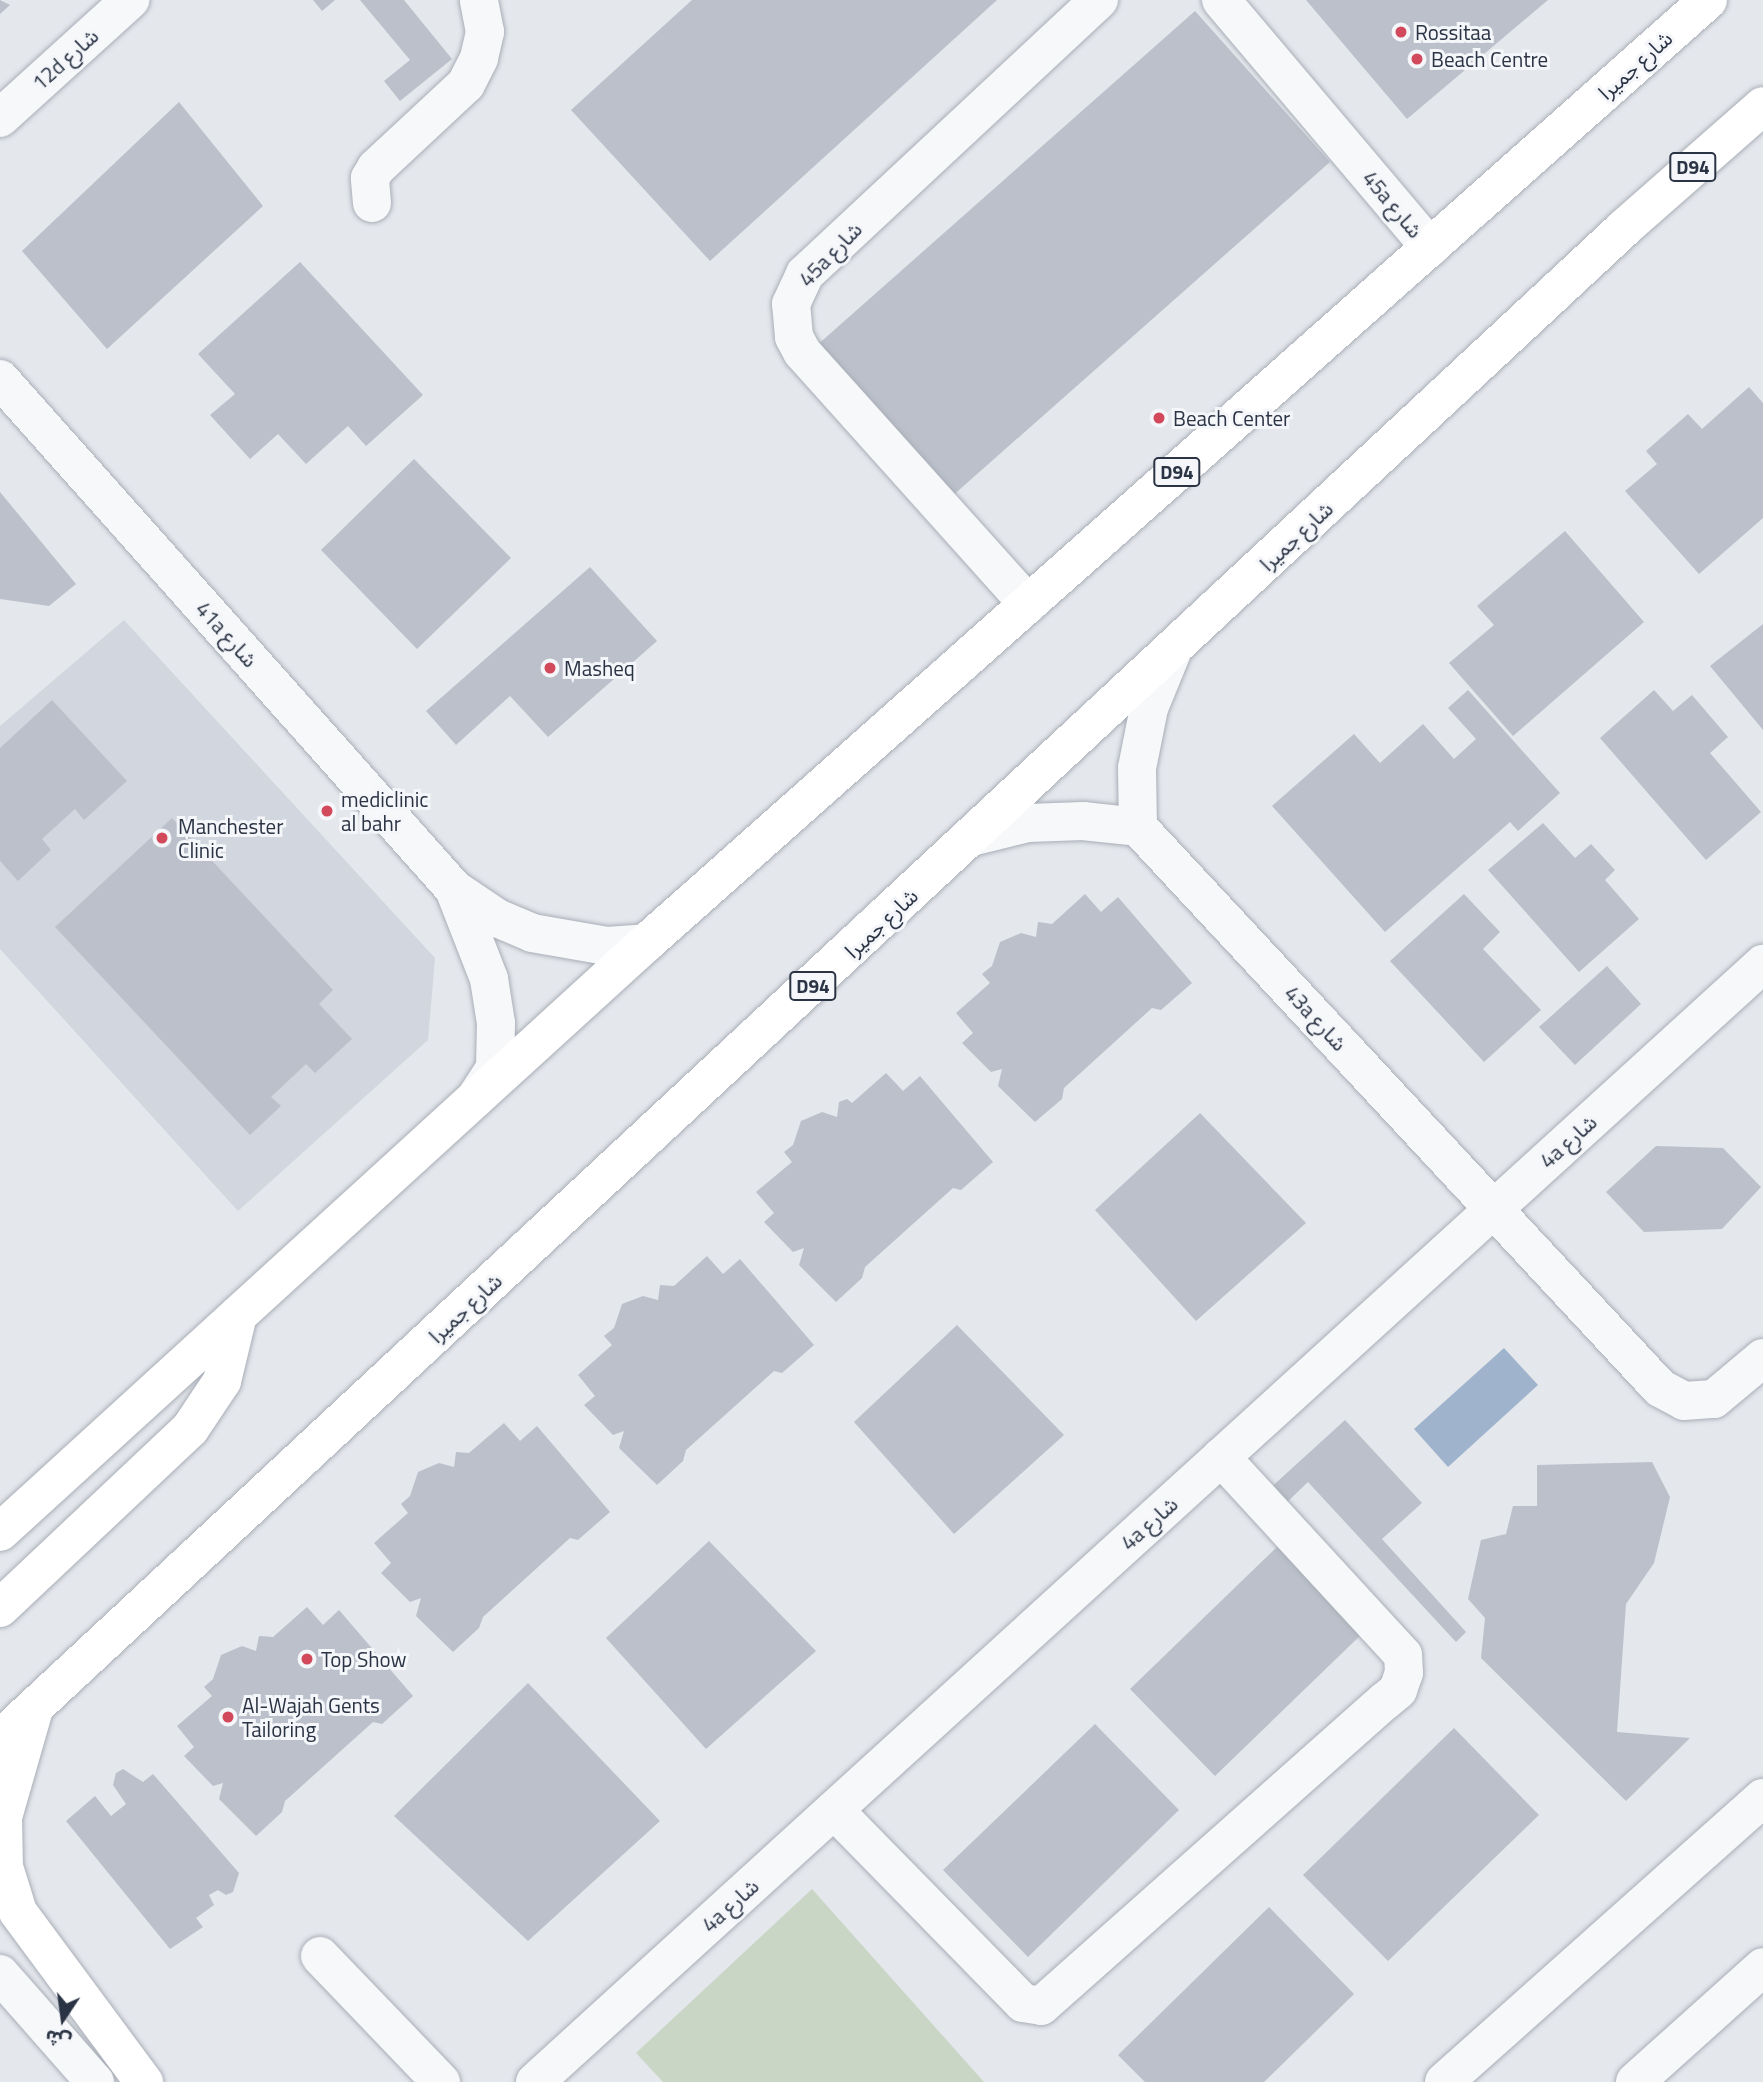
<!DOCTYPE html>
<html>
<head>
<meta charset="utf-8">
<style>
  body { margin:0 }
  #map { position:relative; width:1763px; height:2082px; overflow:hidden; background:#e4e7ec; font-family:"Titillium Web","Noto Sans Arabic",sans-serif }
  div>[style] { position:absolute }
  .built>* { inset:0; background:#d2d6de }
  .green>* { inset:0; background:#c9d6c5 }
  .water>* { inset:0; background:#9fb4cc }
  .building>* { inset:0; background:#bbc0ca }
  .roads { filter:drop-shadow(0 0 2px #a9aeb7) drop-shadow(0 0 2px #a9aeb7) }
  .minor>* { height:38px; margin:-19px; padding:0 19px; transform-origin:19px; border-radius:19px; background:#f7f8fa }
  .major>* { height:38px; margin:-19px; padding:0 19px; transform-origin:19px; border-radius:19px; background:#fff }
  .dots>* { width:19px; height:19px; translate:-50% -50%; box-sizing:border-box; border:4px solid #f4f6f9; border-radius:50% }
  span { translate:-50% -50%; white-space:nowrap; text-align:center; line-height:1.15; -webkit-text-stroke:6px #f4f6f9; paint-order:stroke }
  .shield-label span { padding:2px 5px; background:#f4f6f9; border:2px solid; border-radius:5px; -webkit-text-stroke-width:0 }
  .shield-label { font-size:19px; color:#2b3445; font-weight:700 }
  .poi-label { font-size:21px; color:#2b3445 }
  .left { translate:0 -50%; text-align:left }
  .street-label { font-size:21px; color:#2b3445 }
  .north { position:absolute; left:28px; top:1984px; width:70px; height:70px; -webkit-text-stroke:5px #f4f6f9; paint-order:stroke; rotate:193deg; font-size:19px; font-weight:700; line-height:28px; text-align:center; color:#2b3445 }
  .north::after { content:''; display:block; margin:auto; width:24px; height:32px; background:#2b3445; clip-path:polygon(50% 0,100% 100%,50% 72%,0 100%) }
</style>
</head>
<body>
<div id="map">
  <div class="built">
    <div style="clip-path:polygon(124px 620px,435px 958px,428px 1040px,238px 1211px,0 949px,0 726px)"></div>
  </div>
  <div class="green">
    <div style="clip-path:polygon(812px 1889px,984px 2082px,663px 2082px,636px 2053px)"></div>
  </div>
  <div class="water">
    <div style="clip-path:polygon(1504px 1348px,1538px 1385px,1448px 1467px,1414px 1429px)"></div>
  </div>
  <div class="building">
    <div style="clip-path:polygon(0 0,10px 5px,0 14px)"></div>
    <div style="clip-path:polygon(313px 0,335px 0,322px 11px)"></div>
    <div style="clip-path:polygon(360px 0,404px 0,452px 59px,400px 101px,384px 81px,410px 60px)"></div>
    <div style="clip-path:polygon(692px 0,997px 0,710px 261px,571px 110px)"></div>
    <div style="clip-path:polygon(1306px 0,1548px 0,1407px 119px)"></div>
    <div style="clip-path:polygon(1195px 11px,1330px 162px,950px 498px,815px 347px)"></div>
    <div style="clip-path:polygon(179px 102px,263px 206px,107px 349px,22px 251px)"></div>
    <div style="clip-path:polygon(300px 262px,423px 395px,366px 446px,348px 426px,306px 464px,278px 434px,250px 459px,210px 415px,235px 394px,198px 354px)"></div>
    <div style="clip-path:polygon(1749px 387px,1763px 403px,1763px 518px,1699px 574px,1625px 491px,1657px 464px,1646px 451px,1688px 414px,1702px 429px)"></div>
    <div style="clip-path:polygon(414px 459px,511px 558px,417px 649px,321px 550px)"></div>
    <div style="clip-path:polygon(0 492px,76px 584px,49px 606px,0 599px)"></div>
    <div style="clip-path:polygon(1565px 531px,1644px 622px,1513px 736px,1449px 663px,1494px 625px,1477px 606px)"></div>
    <div style="clip-path:polygon(590px 567px,657px 641px,548px 737px,510px 696px,456px 745px,426px 711px)"></div>
    <div style="clip-path:polygon(1763px 624px,1763px 730px,1710px 666px)"></div>
    <div style="clip-path:polygon(1468px 690px,1560px 793px,1518px 831px,1510px 822px,1385px 932px,1272px 806px,1354px 734px,1380px 763px,1423px 724px,1454px 759px,1476px 739px,1448px 708px)"></div>
    <div style="clip-path:polygon(1654px 690px,1673px 711px,1692px 695px,1728px 737px,1710px 753px,1761px 812px,1706px 860px,1600px 738px)"></div>
    <div style="clip-path:polygon(52px 700px,127px 781px,84px 820px,75px 809px,42px 839px,51px 850px,18px 881px,0 861px,0 748px)"></div>
    <div style="clip-path:polygon(172px 818px,333px 990px,319px 1004px,352px 1039px,315px 1073px,306px 1064px,271px 1097px,281px 1106px,250px 1135px,55px 927px)"></div>
    <div style="clip-path:polygon(1543px 823px,1575px 858px,1591px 844px,1615px 870px,1605px 880px,1639px 919px,1579px 972px,1488px 870px)"></div>
    <div style="clip-path:polygon(1085px 894px,1101px 912px,1118px 897px,1192px 983px,1161px 1010px,1152px 1008px,1064px 1088px,1062px 1099px,1035px 1122px,998px 1086px,1002px 1069px,991px 1072px,962px 1043px,973px 1033px,956px 1013px,990px 983px,982px 974px,992px 966px,1000px 942px,1021px 933px,1036px 937px,1038px 922px,1052px 924px)"></div>
    <div style="clip-path:polygon(1464px 894px,1500px 932px,1483px 949px,1541px 1010px,1484px 1062px,1390px 961px)"></div>
    <div style="clip-path:polygon(1607px 966px,1641px 1004px,1575px 1065px,1539px 1027px)"></div>
    <div style="clip-path:polygon(886px 1073px,903px 1091px,920px 1076px,993px 1162px,961px 1190px,953px 1188px,865px 1267px,862px 1278px,836px 1302px,799px 1265px,804px 1248px,793px 1252px,764px 1222px,774px 1213px,756px 1192px,792px 1162px,784px 1152px,793px 1145px,801px 1121px,822px 1112px,837px 1117px,839px 1102px,847px 1099px,852px 1103px)"></div>
    <div style="clip-path:polygon(1200px 1113px,1306px 1223px,1196px 1321px,1095px 1210px)"></div>
    <div style="clip-path:polygon(1656px 1146px,1723px 1148px,1761px 1187px,1722px 1229px,1644px 1232px,1606px 1192px)"></div>
    <div style="clip-path:polygon(707px 1256px,723px 1274px,740px 1259px,814px 1345px,782px 1373px,774px 1371px,686px 1450px,683px 1461px,657px 1485px,619px 1448px,624px 1431px,613px 1435px,584px 1405px,595px 1396px,578px 1375px,612px 1345px,604px 1336px,614px 1328px,622px 1304px,643px 1296px,658px 1300px,660px 1285px,674px 1286px)"></div>
    <div style="clip-path:polygon(957px 1325px,1064px 1435px,954px 1534px,854px 1422px)"></div>
    <div style="clip-path:polygon(1345px 1420px,1422px 1503px,1382px 1539px,1466px 1632px,1456px 1642px,1308px 1482px,1283px 1506px,1268px 1490px)"></div>
    <div style="clip-path:polygon(504px 1423px,520px 1441px,537px 1426px,610px 1512px,578px 1540px,570px 1538px,483px 1617px,479px 1628px,453px 1652px,416px 1616px,421px 1598px,410px 1602px,381px 1573px,391px 1563px,374px 1543px,408px 1513px,401px 1504px,410px 1496px,418px 1472px,439px 1463px,454px 1467px,456px 1452px,469px 1453px)"></div>
    <div style="clip-path:polygon(1652px 1462px,1670px 1497px,1654px 1563px,1626px 1604px,1617px 1732px,1690px 1738px,1626px 1801px,1481px 1658px,1485px 1618px,1468px 1599px,1481px 1540px,1506px 1534px,1513px 1506px,1537px 1506px,1537px 1465px)"></div>
    <div style="clip-path:polygon(709px 1541px,816px 1651px,706px 1749px,606px 1638px)"></div>
    <div style="clip-path:polygon(1281px 1543px,1366px 1630px,1215px 1776px,1130px 1689px)"></div>
    <div style="clip-path:polygon(307px 1607px,323px 1625px,339px 1610px,413px 1696px,382px 1724px,373px 1722px,285px 1801px,282px 1812px,256px 1836px,219px 1799px,223px 1783px,213px 1786px,184px 1756px,194px 1747px,177px 1726px,212px 1696px,204px 1687px,213px 1679px,221px 1655px,242px 1646px,256px 1651px,259px 1636px,273px 1637px)"></div>
    <div style="clip-path:polygon(528px 1683px,660px 1821px,528px 1941px,394px 1816px)"></div>
    <div style="clip-path:polygon(1095px 1724px,1179px 1810px,1028px 1957px,943px 1870px)"></div>
    <div style="clip-path:polygon(1454px 1728px,1539px 1815px,1388px 1961px,1303px 1875px)"></div>
    <div style="clip-path:polygon(123px 1769px,143px 1782px,153px 1774px,239px 1873px,233px 1892px,226px 1895px,218px 1890px,209px 1895px,214px 1905px,196px 1918px,203px 1927px,170px 1949px,66px 1821px,95px 1796px,111px 1816px,126px 1804px,113px 1785px,116px 1773px)"></div>
    <div style="clip-path:polygon(1269px 1907px,1354px 1994px,1264px 2082px,1145px 2082px,1118px 2055px)"></div>
  </div>
  <div class="roads">
    <div class="minor">
      <div style="left:1221px;top:0;width:324px;rotate:49.8deg"></div>
      <div style="left:0;top:118px;width:176px;rotate:-42.2deg"></div>
      <div style="left:372px;top:203px;width:25px;rotate:-95deg"></div>
      <div style="left:370px;top:178px;width:12px;rotate:-59deg"></div>
      <div style="left:376px;top:168px;width:123px;rotate:-43deg"></div>
      <div style="left:466px;top:84px;width:29px;rotate:-63deg"></div>
      <div style="left:479px;top:58px;width:27px;rotate:-77deg"></div>
      <div style="left:485px;top:32px;width:33px;rotate:-101deg"></div>
      <div style="left:0;top:379px;width:683px;rotate:48.32deg"></div>
      <div style="left:454px;top:889px;width:52px;rotate:34deg"></div>
      <div style="left:497px;top:918px;width:38px;rotate:23deg"></div>
      <div style="left:532px;top:933px;width:76px;rotate:9.8deg"></div>
      <div style="left:607px;top:946px;width:39px;rotate:-4deg"></div>
      <div style="left:1028px;top:604px;width:338px;rotate:-131.9deg"></div>
      <div style="left:802px;top:352px;width:17px;rotate:-118deg"></div>
      <div style="left:794px;top:337px;width:33px;rotate:-95deg"></div>
      <div style="left:791px;top:304px;width:33px;rotate:-65deg"></div>
      <div style="left:805px;top:274px;width:402px;rotate:-43deg"></div>
      <div style="left:1138px;top:827px;width:59px;rotate:-91deg"></div>
      <div style="left:1137px;top:768px;width:61px;rotate:-78.7deg"></div>
      <div style="left:1149px;top:708px;width:61px;rotate:-67.7deg"></div>
      <div style="left:975px;top:836px;width:55px;rotate:-13.8deg"></div>
      <div style="left:1028px;top:823px;width:55px;rotate:-2.1deg"></div>
      <div style="left:1083px;top:821px;width:55px;rotate:6.2deg"></div>
      <div style="left:1138px;top:827px;width:766px;rotate:47.06deg"></div>
      <div style="left:1660px;top:1388px;width:27px;rotate:28deg"></div>
      <div style="left:1684px;top:1401px;width:30px;rotate:-4deg"></div>
      <div style="left:1714px;top:1399px;width:64px;rotate:-39.9deg"></div>
      <div style="left:454px;top:889px;width:97px;rotate:68.7deg"></div>
      <div style="left:489px;top:979px;width:45px;rotate:81deg"></div>
      <div style="left:496px;top:1023px;width:45px;rotate:91.3deg"></div>
      <div style="left:495px;top:1068px;width:37px;rotate:123deg"></div>
      <div style="left:834px;top:1810px;width:270px;rotate:45.6deg"></div>
      <div style="left:1023px;top:2003px;width:18px;rotate:9deg"></div>
      <div style="left:1041px;top:2006px;width:460px;rotate:-41.6deg"></div>
      <div style="left:1385px;top:1701px;width:17px;rotate:-40deg"></div>
      <div style="left:1398px;top:1690px;width:18px;rotate:-71deg"></div>
      <div style="left:1404px;top:1673px;width:18px;rotate:-93deg"></div>
      <div style="left:1403px;top:1655px;width:269px;rotate:-132.6deg"></div>
      <div style="left:320px;top:1956px;width:175px;rotate:46.2deg"></div>
      <div style="left:0;top:1974px;width:144px;rotate:48.7deg"></div>
      <div style="left:535px;top:2082px;width:1661px;rotate:-42.32deg"></div>
      <div style="left:1444px;top:2082px;width:427px;rotate:-41.7deg"></div>
      <div style="left:1635px;top:2082px;width:172px;rotate:-41.9deg"></div>
    </div>
    <div class="major">
      <div style="left:0;top:1532px;width:874px;rotate:-42.36deg"></div>
      <div style="left:646px;top:943px;width:1420px;rotate:-41.6deg"></div>
      <div style="left:0;top:1608px;width:261px;rotate:-43.3deg"></div>
      <div style="left:190px;top:1429px;width:58px;rotate:-56.3deg"></div>
      <div style="left:222px;top:1381px;width:68px;rotate:-76.4deg"></div>
      <div style="left:34px;top:1709px;width:112px;rotate:106deg"></div>
      <div style="left:3px;top:1817px;width:50px;rotate:88.9deg"></div>
      <div style="left:4px;top:1867px;width:47px;rotate:72.7deg"></div>
      <div style="left:18px;top:1912px;width:212px;rotate:53.5deg"></div>
      <div style="left:0;top:1739px;width:2217px;rotate:-42.93deg"></div>
      <div style="left:1623px;top:229px;width:186px;rotate:-41.3deg"></div>
    </div>
  </div>
  <div class="dots">
    <div style="left:1401px;top:32px;background:#d1495b"></div>
    <div style="left:1417px;top:59px;background:#d1495b"></div>
    <div style="left:1159px;top:418px;background:#d1495b"></div>
    <div style="left:550px;top:668px;background:#d1495b"></div>
    <div style="left:327px;top:811px;background:#d1495b"></div>
    <div style="left:162px;top:838px;background:#d1495b"></div>
    <div style="left:307px;top:1659px;background:#d1495b"></div>
    <div style="left:228px;top:1717px;background:#d1495b"></div>
  </div>
  <div class="shield-label">
    <span style="left:1693px;top:167px">D94</span>
    <span style="left:1177px;top:472px">D94</span>
    <span style="left:813px;top:986px">D94</span>
  </div>
  <div class="poi-label">
    <span class="left" style="left:1415px;top:32px">Rossitaa</span>
    <span class="left" style="left:1431px;top:59px">Beach Centre</span>
    <span class="left" style="left:1173px;top:418px">Beach Center</span>
    <span class="left" style="left:564px;top:668px">Masheq</span>
    <span class="left" style="left:341px;top:811px">mediclinic<br>al bahr</span>
    <span class="left" style="left:178px;top:838px">Manchester<br>Clinic</span>
    <span class="left" style="left:321px;top:1659px">Top Show</span>
    <span class="left" style="left:242px;top:1717px">Al-Wajah Gents<br>Tailoring</span>
  </div>
  <div class="street-label">
    <span style="left:65px;top:59px;rotate:-42deg">12d شارع</span>
    <span style="left:1635px;top:65px;rotate:-42deg">شارع جميرا</span>
    <span style="left:1393px;top:204px;rotate:50deg">45a شارع</span>
    <span style="left:830px;top:254px;rotate:-46deg">45a شارع</span>
    <span style="left:1296px;top:536px;rotate:-43deg">شارع جميرا</span>
    <span style="left:227px;top:634px;rotate:48deg">41a شارع</span>
    <span style="left:881px;top:923px;rotate:-43deg">شارع جميرا</span>
    <span style="left:1316px;top:1018px;rotate:47deg">43a شارع</span>
    <span style="left:1568px;top:1141px;rotate:-42deg">4a شارع</span>
    <span style="left:465px;top:1308px;rotate:-43deg">شارع جميرا</span>
    <span style="left:1149px;top:1523px;rotate:-42deg">4a شارع</span>
    <span style="left:730px;top:1905px;rotate:-42deg">4a شارع</span>
  </div>
  <div class="north">ش</div>
</div>
</body>
</html>
